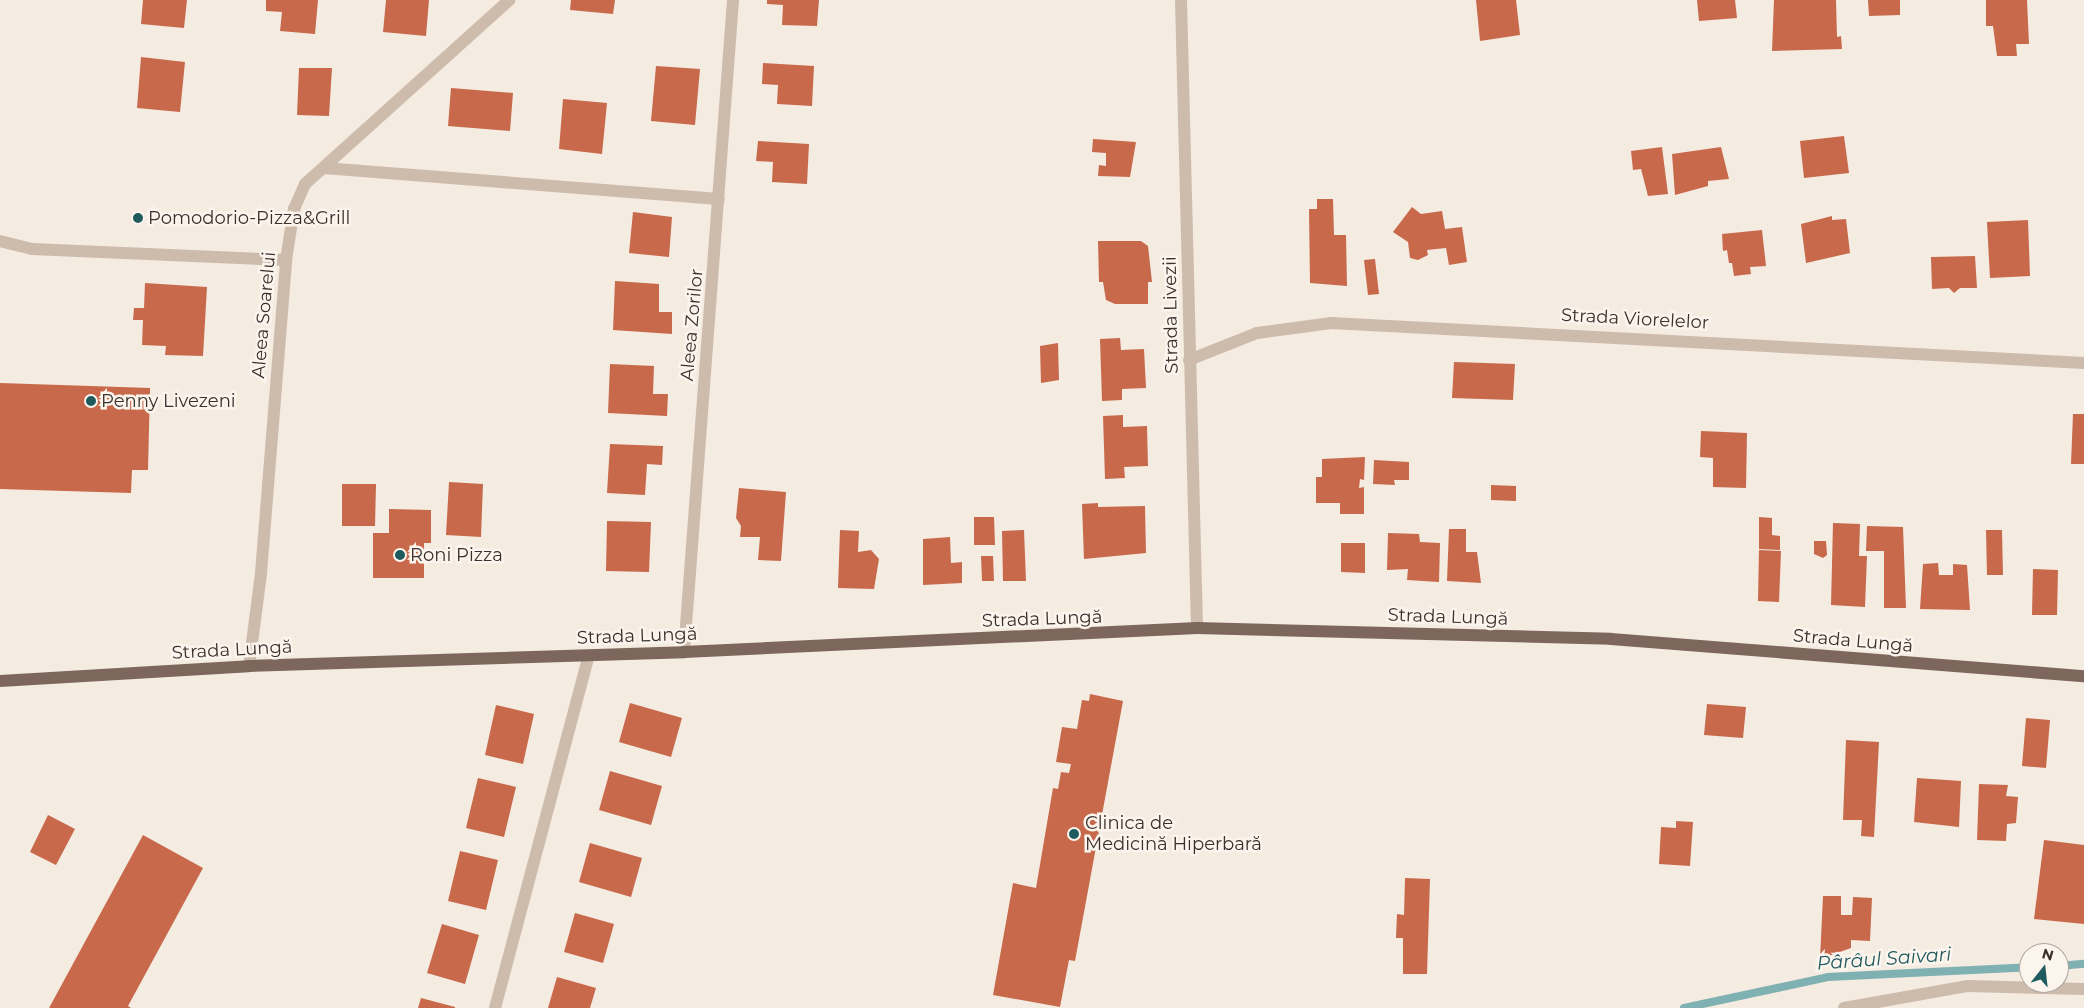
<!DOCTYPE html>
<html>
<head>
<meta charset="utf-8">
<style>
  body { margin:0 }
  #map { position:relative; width:2084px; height:1008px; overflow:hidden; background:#f4ebe1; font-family:Montserrat,sans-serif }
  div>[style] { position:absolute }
  .stream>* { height:8px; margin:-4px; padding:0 4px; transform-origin:4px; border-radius:4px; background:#7fb0b2 }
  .building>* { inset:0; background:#c8694b }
  .minor>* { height:12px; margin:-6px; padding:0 6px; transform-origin:6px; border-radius:6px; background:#cdbbac }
  .major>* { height:12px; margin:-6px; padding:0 6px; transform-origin:6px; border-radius:6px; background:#7d675c }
  .dots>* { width:14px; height:14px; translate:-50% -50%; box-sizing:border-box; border:2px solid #fbf5ee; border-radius:50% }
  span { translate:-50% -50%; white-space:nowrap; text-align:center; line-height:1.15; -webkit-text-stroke:5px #fbf5ee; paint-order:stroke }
  .poi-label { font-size:18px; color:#3b302b }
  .left { translate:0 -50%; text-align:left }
  .street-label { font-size:18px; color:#3b302b }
  .water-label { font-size:19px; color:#1f5a5e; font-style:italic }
  .north { position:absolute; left:2019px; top:943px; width:50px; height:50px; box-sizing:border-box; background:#fbf5ee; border:1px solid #aea6a0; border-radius:50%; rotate:16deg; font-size:14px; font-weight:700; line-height:20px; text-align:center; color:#3b302b }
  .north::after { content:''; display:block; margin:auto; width:18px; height:22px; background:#1f5a5e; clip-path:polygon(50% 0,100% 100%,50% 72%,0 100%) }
</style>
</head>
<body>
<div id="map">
  <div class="stream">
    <div style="left:2059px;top:966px;width:25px;rotate:-5deg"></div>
    <div style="left:1684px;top:1008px;width:147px;rotate:-12.1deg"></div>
    <div style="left:1828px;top:977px;width:201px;rotate:-2.8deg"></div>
  </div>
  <div class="building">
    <div style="clip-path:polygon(143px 0,187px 0,184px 28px,141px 24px)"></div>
    <div style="clip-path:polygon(266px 0,318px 0,315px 34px,280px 31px,282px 12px,266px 11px)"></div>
    <div style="clip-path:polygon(386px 0,429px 0,426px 36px,383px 32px)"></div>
    <div style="clip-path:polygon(571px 0,615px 0,613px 14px,570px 10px)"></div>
    <div style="clip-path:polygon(767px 0,819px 0,817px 26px,782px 25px,783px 5px,767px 4px)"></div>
    <div style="clip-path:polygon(1476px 0,1516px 0,1520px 35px,1480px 41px)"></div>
    <div style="clip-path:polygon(1697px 0,1735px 0,1737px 18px,1699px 21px)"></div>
    <div style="clip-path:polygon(1774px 0,1836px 0,1837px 37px,1841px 36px,1842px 49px,1772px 51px)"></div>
    <div style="clip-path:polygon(1868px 0,1900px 0,1900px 15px,1869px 16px)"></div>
    <div style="clip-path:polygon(1986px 0,2027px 0,2029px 44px,2016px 44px,2017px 56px,1997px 56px,1993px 26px,1986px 26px)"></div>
    <div style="clip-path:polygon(141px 57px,185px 62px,180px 112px,137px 108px)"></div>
    <div style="clip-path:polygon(763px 63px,814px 66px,812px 106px,777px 104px,778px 85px,762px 84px)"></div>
    <div style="clip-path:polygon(656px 66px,700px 69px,695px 125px,651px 121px)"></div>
    <div style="clip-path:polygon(299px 68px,332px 68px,329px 116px,297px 115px)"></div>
    <div style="clip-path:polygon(451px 88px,513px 93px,510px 131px,448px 126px)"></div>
    <div style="clip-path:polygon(563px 99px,607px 103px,602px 154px,559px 149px)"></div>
    <div style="clip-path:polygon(1844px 136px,1849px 173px,1804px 178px,1800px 141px)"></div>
    <div style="clip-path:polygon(1093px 139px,1136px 142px,1130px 177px,1098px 176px,1099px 165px,1106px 166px,1106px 153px,1092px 152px)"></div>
    <div style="clip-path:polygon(758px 141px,809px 144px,807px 184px,772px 182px,773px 162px,756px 161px)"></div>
    <div style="clip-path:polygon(1662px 147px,1668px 194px,1648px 196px,1641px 169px,1633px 170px,1631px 151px)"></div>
    <div style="clip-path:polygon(1721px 147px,1729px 179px,1708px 181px,1708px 186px,1675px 195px,1672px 154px)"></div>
    <div style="clip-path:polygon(1317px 199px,1333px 199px,1334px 235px,1346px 235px,1347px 286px,1310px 283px,1309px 209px,1317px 209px)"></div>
    <div style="clip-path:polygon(1412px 207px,1421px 214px,1442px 211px,1445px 229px,1462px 227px,1467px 262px,1449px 265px,1446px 248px,1427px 250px,1428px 255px,1418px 260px,1410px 258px,1408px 242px,1393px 232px)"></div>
    <div style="clip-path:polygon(633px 212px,672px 217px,669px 257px,629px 253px)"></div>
    <div style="clip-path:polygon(1832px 216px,1832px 220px,1846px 219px,1850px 253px,1806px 263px,1801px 224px)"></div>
    <div style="clip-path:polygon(2028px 220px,2030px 276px,1990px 278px,1987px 222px)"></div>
    <div style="clip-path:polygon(1762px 230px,1766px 266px,1750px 267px,1751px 274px,1734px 276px,1732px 263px,1729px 263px,1727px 250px,1723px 251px,1722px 234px)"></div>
    <div style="clip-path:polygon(1098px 241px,1141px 241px,1148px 246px,1152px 282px,1148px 282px,1148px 304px,1115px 304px,1106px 300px,1103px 282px,1099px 282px)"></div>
    <div style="clip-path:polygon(1975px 256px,1977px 288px,1960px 288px,1954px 293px,1949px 288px,1932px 289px,1931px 257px)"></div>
    <div style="clip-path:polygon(1375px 259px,1379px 294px,1368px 295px,1364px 260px)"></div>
    <div style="clip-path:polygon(615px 281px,659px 284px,659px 312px,672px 312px,672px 334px,613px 330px)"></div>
    <div style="clip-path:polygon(145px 283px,207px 287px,203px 356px,165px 355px,166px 346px,142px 345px,143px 320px,133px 320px,134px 308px,144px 308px)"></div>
    <div style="clip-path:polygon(1120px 338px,1121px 350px,1144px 349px,1146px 388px,1122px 389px,1122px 400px,1102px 401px,1100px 339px)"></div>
    <div style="clip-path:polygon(1058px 343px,1059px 380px,1041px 383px,1040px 346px)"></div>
    <div style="clip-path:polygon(1454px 362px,1515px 364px,1513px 400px,1452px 398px)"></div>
    <div style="clip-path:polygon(610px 364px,654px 366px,653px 394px,668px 394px,667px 416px,608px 413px)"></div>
    <div style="clip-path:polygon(0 383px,150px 388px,148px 470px,132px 470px,131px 493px,0 489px)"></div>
    <div style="clip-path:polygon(2073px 414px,2084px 414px,2084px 464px,2071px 464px)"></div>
    <div style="clip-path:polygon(1123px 415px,1123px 427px,1147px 426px,1148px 466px,1124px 467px,1125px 478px,1105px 479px,1103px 416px)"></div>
    <div style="clip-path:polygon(1701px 431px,1747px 433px,1746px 488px,1713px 487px,1713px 458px,1700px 457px)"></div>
    <div style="clip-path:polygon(610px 444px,663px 446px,662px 465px,647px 464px,645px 495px,607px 493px)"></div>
    <div style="clip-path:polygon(1365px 457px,1364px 480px,1360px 479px,1359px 488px,1364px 487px,1364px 514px,1340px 514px,1340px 503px,1316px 503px,1316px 477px,1322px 477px,1322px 459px)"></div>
    <div style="clip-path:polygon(1374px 460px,1409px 462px,1409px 480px,1394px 480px,1395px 485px,1373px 484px)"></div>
    <div style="clip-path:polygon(449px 482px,483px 484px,481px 537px,446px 535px)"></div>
    <div style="clip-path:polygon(342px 484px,376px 484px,375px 526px,342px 526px)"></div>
    <div style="clip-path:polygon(1491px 485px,1516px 486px,1516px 501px,1491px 500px)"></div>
    <div style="clip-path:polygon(739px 488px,786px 492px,781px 561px,758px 560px,760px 537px,740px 537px,741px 526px,736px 518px)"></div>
    <div style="clip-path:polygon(1098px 503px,1098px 507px,1145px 506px,1146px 553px,1084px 559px,1082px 504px)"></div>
    <div style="clip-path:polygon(389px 509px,431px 510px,431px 543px,424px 543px,424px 578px,373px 578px,373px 533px,389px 533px)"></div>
    <div style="clip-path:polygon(974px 517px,994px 517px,995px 545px,974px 545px)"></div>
    <div style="clip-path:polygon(1759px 517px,1772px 518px,1772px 535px,1780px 536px,1780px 550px,1759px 549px)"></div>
    <div style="clip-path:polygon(607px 521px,651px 522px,649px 572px,606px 571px)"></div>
    <div style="clip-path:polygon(1833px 523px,1860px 524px,1859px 556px,1867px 556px,1865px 607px,1831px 605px)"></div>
    <div style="clip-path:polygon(1867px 526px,1903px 527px,1906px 608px,1884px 608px,1884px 551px,1866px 551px)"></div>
    <div style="clip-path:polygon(1449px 529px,1466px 529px,1466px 552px,1477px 552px,1481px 583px,1447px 581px)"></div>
    <div style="clip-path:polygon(840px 530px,859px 531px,858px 552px,871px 550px,879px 559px,874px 589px,838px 588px)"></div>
    <div style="clip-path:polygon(1024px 530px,1026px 581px,1003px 581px,1002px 531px)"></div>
    <div style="clip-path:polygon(1986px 530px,2002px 530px,2003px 575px,1987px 575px)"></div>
    <div style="clip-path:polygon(1388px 533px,1419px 534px,1420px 542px,1440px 543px,1439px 582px,1407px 580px,1408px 569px,1387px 570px)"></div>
    <div style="clip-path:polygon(950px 537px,951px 563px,962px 562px,962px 583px,923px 585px,923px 539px)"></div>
    <div style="clip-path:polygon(1814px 541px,1826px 541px,1827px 555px,1823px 558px,1814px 554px)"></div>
    <div style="clip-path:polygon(1341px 543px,1365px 543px,1365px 573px,1341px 572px)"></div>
    <div style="clip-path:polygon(1759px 550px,1781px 551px,1779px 602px,1758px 601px)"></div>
    <div style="clip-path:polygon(981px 556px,993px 556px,994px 581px,982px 581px)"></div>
    <div style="clip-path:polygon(1938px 563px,1939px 575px,1953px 575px,1953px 564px,1967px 565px,1970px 610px,1920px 609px,1923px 564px)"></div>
    <div style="clip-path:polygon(2033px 569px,2058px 570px,2057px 615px,2032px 615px)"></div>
    <div style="clip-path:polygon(1090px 694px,1123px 701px,1075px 961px,1069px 960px,1060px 1007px,993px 995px,1013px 883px,1036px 888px,1053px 788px,1058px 789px,1061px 772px,1069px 773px,1071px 764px,1056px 762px,1062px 727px,1077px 729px,1082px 700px,1089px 701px)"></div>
    <div style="clip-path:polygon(630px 703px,682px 718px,671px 757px,619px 742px)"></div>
    <div style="clip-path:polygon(1707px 704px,1746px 707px,1743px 738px,1704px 735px)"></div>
    <div style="clip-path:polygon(496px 705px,534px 714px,523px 764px,485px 755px)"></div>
    <div style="clip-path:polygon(2026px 718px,2050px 720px,2046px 768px,2022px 766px)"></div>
    <div style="clip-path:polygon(1846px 740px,1879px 742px,1874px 837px,1861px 836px,1862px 820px,1843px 820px)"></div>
    <div style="clip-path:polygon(610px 771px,662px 786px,651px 825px,599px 810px)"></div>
    <div style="clip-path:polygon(478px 778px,516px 787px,504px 837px,466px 828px)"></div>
    <div style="clip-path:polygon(1917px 778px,1961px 781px,1959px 827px,1914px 822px)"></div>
    <div style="clip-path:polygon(1979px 784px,2008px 785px,2006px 796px,2018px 797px,2016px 823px,2007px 824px,2006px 841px,1977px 840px)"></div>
    <div style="clip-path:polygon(48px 815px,75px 829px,56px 865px,30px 852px)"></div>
    <div style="clip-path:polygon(1676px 821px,1693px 822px,1690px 866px,1659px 864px,1661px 827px,1676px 828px)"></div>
    <div style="clip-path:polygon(143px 835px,203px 868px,128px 1006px,131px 1008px,49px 1008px)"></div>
    <div style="clip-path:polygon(2044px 840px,2084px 845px,2084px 924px,2034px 919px)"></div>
    <div style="clip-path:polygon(590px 843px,642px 858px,631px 897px,579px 882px)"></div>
    <div style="clip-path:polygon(460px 851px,498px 860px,486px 910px,448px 901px)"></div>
    <div style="clip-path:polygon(1405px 878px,1430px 879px,1427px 974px,1403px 974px,1403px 938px,1396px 938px,1397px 914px,1404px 915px)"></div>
    <div style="clip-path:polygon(1823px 896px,1841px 896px,1841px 915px,1852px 915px,1853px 897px,1872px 898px,1870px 941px,1851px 940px,1851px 948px,1820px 959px)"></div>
    <div style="clip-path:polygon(575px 913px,614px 924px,603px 963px,564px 952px)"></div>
    <div style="clip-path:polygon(442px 924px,479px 935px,465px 984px,427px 973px)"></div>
    <div style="clip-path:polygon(557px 977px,596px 988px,590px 1008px,548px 1008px)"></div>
    <div style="clip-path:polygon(421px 998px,455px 1007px,455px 1008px,418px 1008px)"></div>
  </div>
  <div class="minor">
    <div style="left:1181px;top:0;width:628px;rotate:88.54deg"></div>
    <div style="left:324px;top:168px;width:396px;rotate:4.5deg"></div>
    <div style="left:0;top:241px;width:33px;rotate:14deg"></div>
    <div style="left:32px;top:249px;width:254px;rotate:2.5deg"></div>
    <div style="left:1189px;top:360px;width:73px;rotate:-21.7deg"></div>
    <div style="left:1257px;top:333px;width:75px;rotate:-7.7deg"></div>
    <div style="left:1331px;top:323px;width:754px;rotate:3.04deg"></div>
    <div style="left:684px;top:652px;width:654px;rotate:-85.7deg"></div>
    <div style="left:249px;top:666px;width:94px;rotate:-82.6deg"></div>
    <div style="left:261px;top:573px;width:314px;rotate:-85.4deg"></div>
    <div style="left:286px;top:260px;width:52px;rotate:-81.1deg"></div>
    <div style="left:294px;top:209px;width:27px;rotate:-66deg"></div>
    <div style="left:305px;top:184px;width:275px;rotate:-42deg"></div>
    <div style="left:495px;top:1008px;width:365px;rotate:-75.1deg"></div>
    <div style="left:1844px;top:1008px;width:126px;rotate:-10.1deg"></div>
    <div style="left:1968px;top:986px;width:116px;rotate:1.5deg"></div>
  </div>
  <div class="major">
    <div style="left:0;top:681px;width:249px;rotate:-3.4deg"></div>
    <div style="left:249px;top:666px;width:435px;rotate:-1.8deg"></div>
    <div style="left:684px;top:652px;width:514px;rotate:-2.68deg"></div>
    <div style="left:1197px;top:628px;width:414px;rotate:1.5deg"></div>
    <div style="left:1611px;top:639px;width:474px;rotate:4.5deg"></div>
  </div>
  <div class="dots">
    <div style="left:138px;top:218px;background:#1f5a5e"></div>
    <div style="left:91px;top:401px;background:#1f5a5e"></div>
    <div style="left:400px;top:555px;background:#1f5a5e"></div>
    <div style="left:1074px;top:834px;background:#1f5a5e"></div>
  </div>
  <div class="poi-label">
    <span class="left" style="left:148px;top:218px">Pomodorio-Pizza&amp;Grill</span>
    <span class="left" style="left:101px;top:401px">Penny Livezeni</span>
    <span class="left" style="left:410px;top:555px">Roni Pizza</span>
    <span class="left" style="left:1085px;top:834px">Clinica de<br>Medicină Hiperbară</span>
  </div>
  <div class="street-label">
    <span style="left:264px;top:315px;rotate:-85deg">Aleea Soarelui</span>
    <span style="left:1171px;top:315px;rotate:-91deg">Strada Livezii</span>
    <span style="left:1635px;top:319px;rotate:3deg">Strada Viorelelor</span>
    <span style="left:692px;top:325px;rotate:-85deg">Aleea Zorilor</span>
    <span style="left:1448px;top:617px;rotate:2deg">Strada Lungă</span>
    <span style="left:1042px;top:619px;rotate:-2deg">Strada Lungă</span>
    <span style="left:637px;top:636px;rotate:-2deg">Strada Lungă</span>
    <span style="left:1853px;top:641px;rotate:5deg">Strada Lungă</span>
    <span style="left:232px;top:650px;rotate:-3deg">Strada Lungă</span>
  </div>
  <div class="water-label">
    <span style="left:1884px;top:959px;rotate:-4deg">Pârâul Saivari</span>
  </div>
  <div class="north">N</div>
</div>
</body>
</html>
